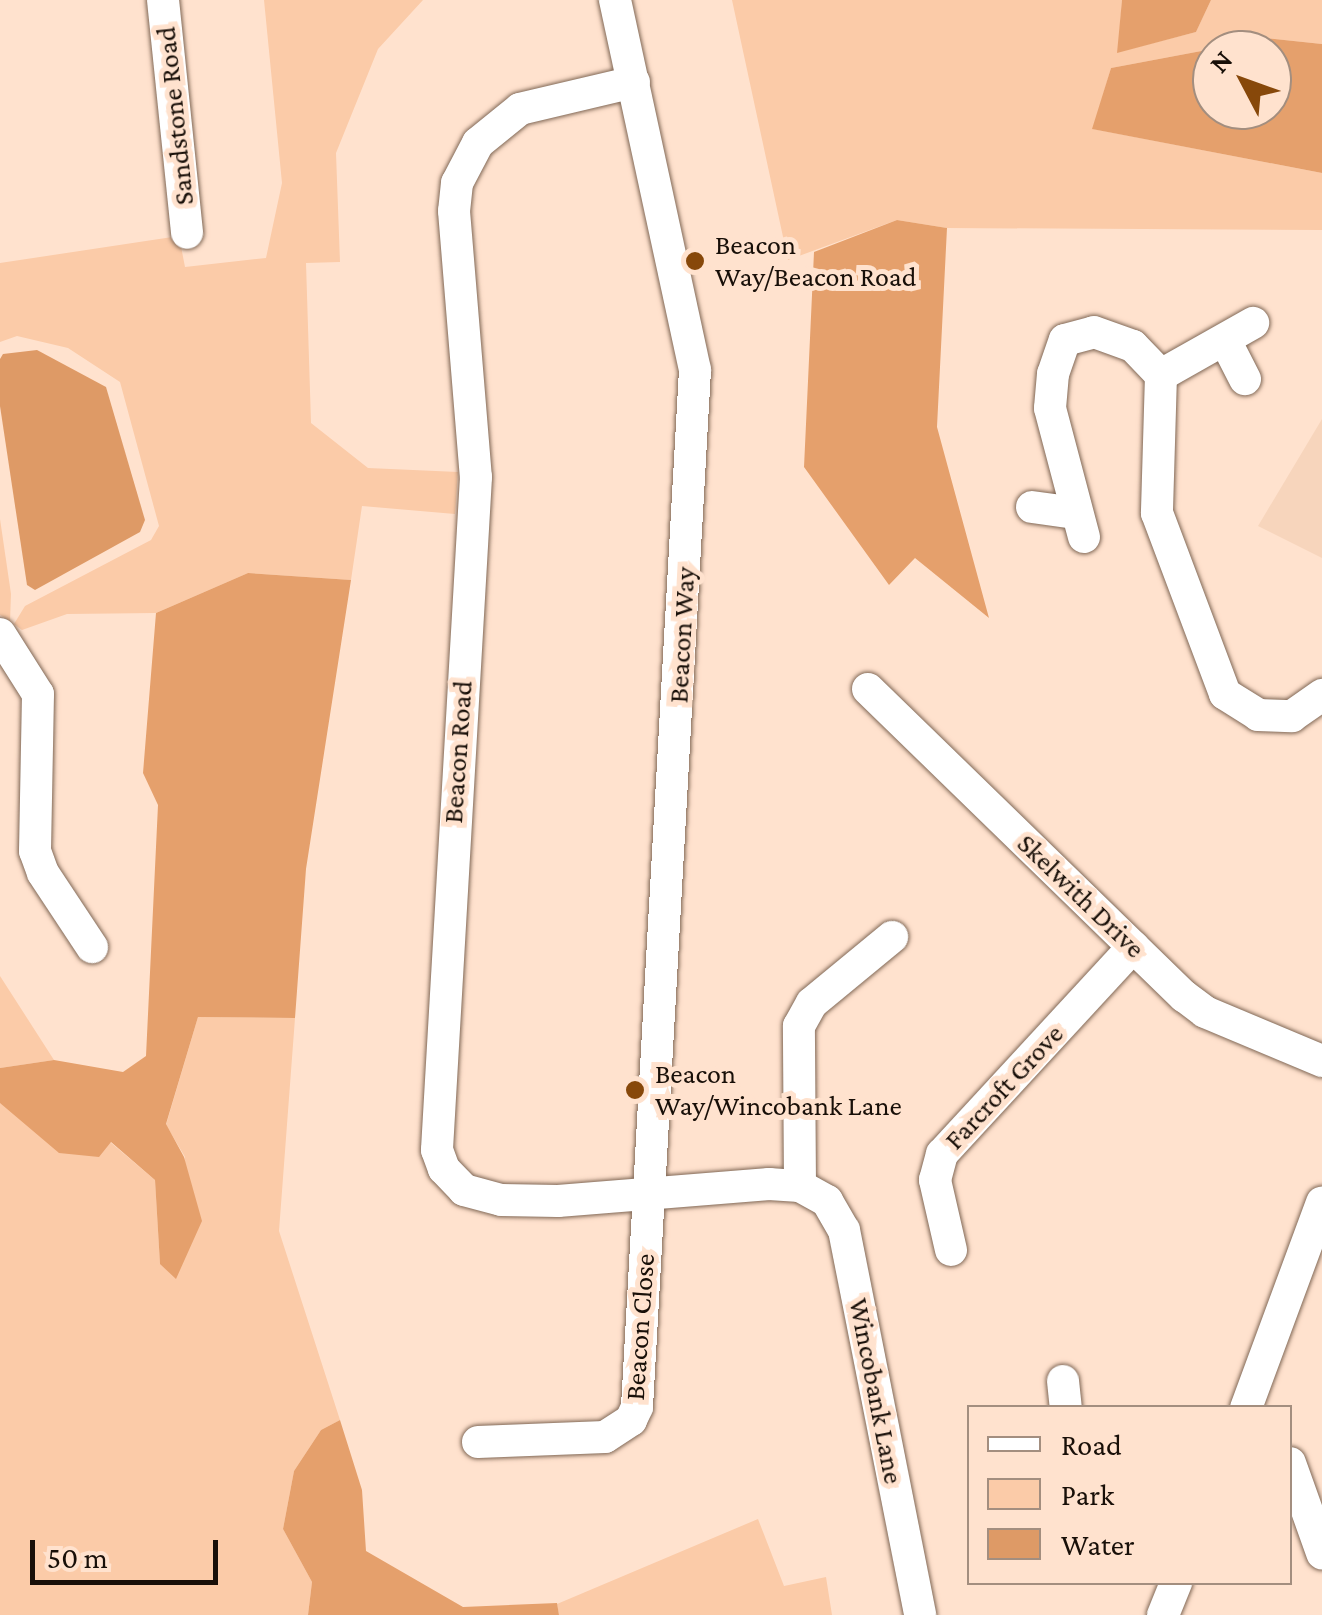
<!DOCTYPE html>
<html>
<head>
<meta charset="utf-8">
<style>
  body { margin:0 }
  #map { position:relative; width:1322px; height:1615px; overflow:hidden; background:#ffe2ce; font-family:"Crimson Pro",serif }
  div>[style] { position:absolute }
  .built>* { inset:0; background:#f7d5bc }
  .green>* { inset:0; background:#fbcba8 }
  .forest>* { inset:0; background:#e5a06c }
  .water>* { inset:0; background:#de9a66 }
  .roads { filter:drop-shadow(0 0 2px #816856) drop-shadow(0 0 2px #816856) }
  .minor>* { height:32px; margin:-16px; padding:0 16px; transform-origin:16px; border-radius:16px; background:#fff }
  .dots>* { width:28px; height:28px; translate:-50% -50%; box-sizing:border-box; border:5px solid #ffe2ce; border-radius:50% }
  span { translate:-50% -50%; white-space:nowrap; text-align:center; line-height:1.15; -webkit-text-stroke:10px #ffe2ce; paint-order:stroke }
  .street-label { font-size:28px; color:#180f08 }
  .poi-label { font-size:28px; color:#180f08 }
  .left { translate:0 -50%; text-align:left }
  .legend { position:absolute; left:967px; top:1405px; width:325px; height:180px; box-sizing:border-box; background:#ffe2ce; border:2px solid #a38e7f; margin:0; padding:12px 18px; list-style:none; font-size:30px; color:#180f08 }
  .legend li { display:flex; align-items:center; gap:20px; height:50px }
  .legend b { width:50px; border:2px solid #a38e7f }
  .north { position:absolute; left:1192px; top:30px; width:100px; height:100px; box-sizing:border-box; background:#ffe2ce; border:2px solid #a38e7f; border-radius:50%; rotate:311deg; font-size:28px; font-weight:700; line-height:40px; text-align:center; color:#180f08 }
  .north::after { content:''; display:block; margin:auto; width:35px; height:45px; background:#87480a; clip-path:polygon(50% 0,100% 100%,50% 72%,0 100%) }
  .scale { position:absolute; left:30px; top:1540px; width:188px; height:45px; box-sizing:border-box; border:5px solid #180f08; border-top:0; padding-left:12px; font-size:30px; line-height:35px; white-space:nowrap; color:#180f08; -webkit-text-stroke:8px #ffe2ce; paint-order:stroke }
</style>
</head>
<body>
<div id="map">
  <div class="built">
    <div style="clip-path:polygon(1322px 419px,1322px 558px,1258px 526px)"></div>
  </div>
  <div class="green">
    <div style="clip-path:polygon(264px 0,423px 0,378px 49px,336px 153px,340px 262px,306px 263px,311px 423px,368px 468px,458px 472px,455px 514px,362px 506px,351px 580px,248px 573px,156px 613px,67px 614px,22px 630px,14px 624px,25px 606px,151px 540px,159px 526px,120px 382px,68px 348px,17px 336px,0 342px,0 263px,179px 236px,185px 267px,266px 258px,282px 183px)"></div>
    <div style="clip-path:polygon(732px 0,1122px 0,1118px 52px,1196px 32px,1211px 0,1322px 0,1322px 44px,1246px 36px,1212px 49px,1111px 68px,1093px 129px,1322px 173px,1322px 230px,947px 228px,897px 220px,788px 260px)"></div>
    <div style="clip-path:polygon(0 519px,11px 594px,10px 621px,0 615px)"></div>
    <div style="clip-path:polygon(0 976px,54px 1060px,0 1068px)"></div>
    <div style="clip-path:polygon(198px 1017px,295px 1018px,279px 1231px,340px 1420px,321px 1430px,294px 1471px,283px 1529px,312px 1582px,308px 1615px,0 1615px,0 1103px,110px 1142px,155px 1180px,160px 1264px,185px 1157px,166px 1125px)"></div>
    <div style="clip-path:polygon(758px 1519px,784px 1586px,826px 1577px,832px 1615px,559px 1615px,557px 1604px)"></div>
  </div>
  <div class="forest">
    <div style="clip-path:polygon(1122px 0,1211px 0,1196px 32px,1117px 53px)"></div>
    <div style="clip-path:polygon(evenodd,1246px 36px,1322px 44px,1322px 173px,1092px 129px,1111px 68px,1212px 49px,1246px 36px,1272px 50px,1272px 110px,1212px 110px,1212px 50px,1272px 50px)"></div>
    <div style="clip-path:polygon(897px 220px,947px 228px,937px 427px,989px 618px,915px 558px,889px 585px,804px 467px,814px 252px)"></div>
    <div style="clip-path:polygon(248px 573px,351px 580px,306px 869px,295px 1018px,198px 1017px,166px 1124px,184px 1157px,202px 1221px,176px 1279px,160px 1264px,155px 1180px,111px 1142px,99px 1157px,59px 1153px,0 1103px,0 1068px,54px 1060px,123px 1072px,146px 1056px,158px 805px,143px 773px,156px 613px)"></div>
    <div style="clip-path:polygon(340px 1420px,362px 1490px,366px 1551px,463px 1607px,557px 1603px,559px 1615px,308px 1615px,312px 1582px,283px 1529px,294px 1471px,321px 1430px)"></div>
  </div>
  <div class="water">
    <div style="clip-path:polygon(37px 350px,106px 387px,145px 520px,140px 532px,35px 590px,27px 585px,0 406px,0 359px,3px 354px)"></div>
  </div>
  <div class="roads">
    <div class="minor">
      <div style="left:163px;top:0;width:234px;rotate:84.1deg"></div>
      <div style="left:634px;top:82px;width:117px;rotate:166.7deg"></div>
      <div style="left:520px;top:109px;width:54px;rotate:141deg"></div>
      <div style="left:478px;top:143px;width:45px;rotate:117.7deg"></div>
      <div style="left:457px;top:183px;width:28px;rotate:96deg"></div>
      <div style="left:454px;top:211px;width:267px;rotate:85.3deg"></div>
      <div style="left:476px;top:477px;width:674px;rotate:93.32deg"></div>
      <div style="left:437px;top:1150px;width:20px;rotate:70deg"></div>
      <div style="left:444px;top:1169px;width:29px;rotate:46deg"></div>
      <div style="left:464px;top:1190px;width:38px;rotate:15deg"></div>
      <div style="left:501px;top:1200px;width:57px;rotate:1deg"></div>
      <div style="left:558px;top:1201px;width:212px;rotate:-4.6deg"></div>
      <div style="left:769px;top:1184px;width:31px;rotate:4deg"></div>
      <div style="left:800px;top:1186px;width:31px;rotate:29deg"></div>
      <div style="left:827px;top:1201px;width:34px;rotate:60deg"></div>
      <div style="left:844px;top:1230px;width:392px;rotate:78.8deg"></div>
      <div style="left:1225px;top:340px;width:44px;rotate:62.9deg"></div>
      <div style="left:1161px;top:375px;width:106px;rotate:-29.5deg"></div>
      <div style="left:1032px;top:507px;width:43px;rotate:7.9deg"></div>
      <div style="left:1084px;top:537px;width:133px;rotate:-104.8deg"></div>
      <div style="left:1050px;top:408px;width:34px;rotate:-85deg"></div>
      <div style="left:1053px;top:374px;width:36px;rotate:-71deg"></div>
      <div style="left:1065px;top:340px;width:30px;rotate:-15deg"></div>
      <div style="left:1094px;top:332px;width:41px;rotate:19.7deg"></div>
      <div style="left:1133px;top:346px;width:40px;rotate:46deg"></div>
      <div style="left:1161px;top:375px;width:138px;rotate:91.7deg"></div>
      <div style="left:1157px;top:513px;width:193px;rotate:69.4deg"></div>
      <div style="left:1225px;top:694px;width:39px;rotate:32deg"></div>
      <div style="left:1258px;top:715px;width:34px;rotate:2deg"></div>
      <div style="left:1292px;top:716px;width:37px;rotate:-35deg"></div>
      <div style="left:0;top:634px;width:71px;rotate:57.7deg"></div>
      <div style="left:38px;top:694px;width:157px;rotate:91.1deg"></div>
      <div style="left:35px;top:851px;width:23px;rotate:70deg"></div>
      <div style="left:43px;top:873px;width:89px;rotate:56.5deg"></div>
      <div style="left:868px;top:689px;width:441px;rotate:44.2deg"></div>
      <div style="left:1184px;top:996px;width:26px;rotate:37deg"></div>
      <div style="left:1205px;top:1012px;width:127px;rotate:22.7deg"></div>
      <div style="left:800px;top:1186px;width:160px;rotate:-90.4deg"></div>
      <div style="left:799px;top:1026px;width:26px;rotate:-61deg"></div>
      <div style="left:812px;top:1003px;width:104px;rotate:-39.5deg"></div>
      <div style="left:951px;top:1250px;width:72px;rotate:-102.9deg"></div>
      <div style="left:935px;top:1180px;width:27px;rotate:-75deg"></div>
      <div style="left:942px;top:1154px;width:282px;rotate:-47.3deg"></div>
      <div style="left:1063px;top:1381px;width:27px;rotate:84deg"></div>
      <div style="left:1246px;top:1408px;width:219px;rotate:-69.7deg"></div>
      <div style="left:478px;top:1442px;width:127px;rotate:-2.3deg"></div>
      <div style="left:605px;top:1437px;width:31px;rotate:-33deg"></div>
      <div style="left:631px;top:1420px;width:14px;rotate:-65deg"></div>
      <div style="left:637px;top:1407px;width:1039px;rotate:-86.8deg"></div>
      <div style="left:695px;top:370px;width:379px;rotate:-102.2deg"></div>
      <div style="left:1290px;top:1463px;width:96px;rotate:70.4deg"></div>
      <div style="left:1163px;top:1615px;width:35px;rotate:-68deg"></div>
    </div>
  </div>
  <div class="dots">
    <div style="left:695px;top:261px;background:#87480a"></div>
    <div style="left:635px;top:1090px;background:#87480a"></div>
  </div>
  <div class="street-label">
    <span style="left:175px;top:116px;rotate:-96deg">Sandstone Road</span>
    <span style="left:682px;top:635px;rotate:-87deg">Beacon Way</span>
    <span style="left:458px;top:752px;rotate:-86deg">Beacon Road</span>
    <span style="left:1081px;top:896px;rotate:44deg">Skelwith Drive</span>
    <span style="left:1004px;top:1087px;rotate:-47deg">Farcroft Grove</span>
    <span style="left:640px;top:1327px;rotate:-86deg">Beacon Close</span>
    <span style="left:876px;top:1391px;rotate:79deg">Wincobank Lane</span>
  </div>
  <div class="poi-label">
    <span class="left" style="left:715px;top:261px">Beacon<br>Way/Beacon Road</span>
    <span class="left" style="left:655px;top:1090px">Beacon<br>Way/Wincobank Lane</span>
  </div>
  <ul class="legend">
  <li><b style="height:12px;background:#fff"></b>Road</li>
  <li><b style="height:28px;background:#fbcba8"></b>Park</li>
  <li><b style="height:28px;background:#de9a66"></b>Water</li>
  </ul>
  <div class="north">N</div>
  <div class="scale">50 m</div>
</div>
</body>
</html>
